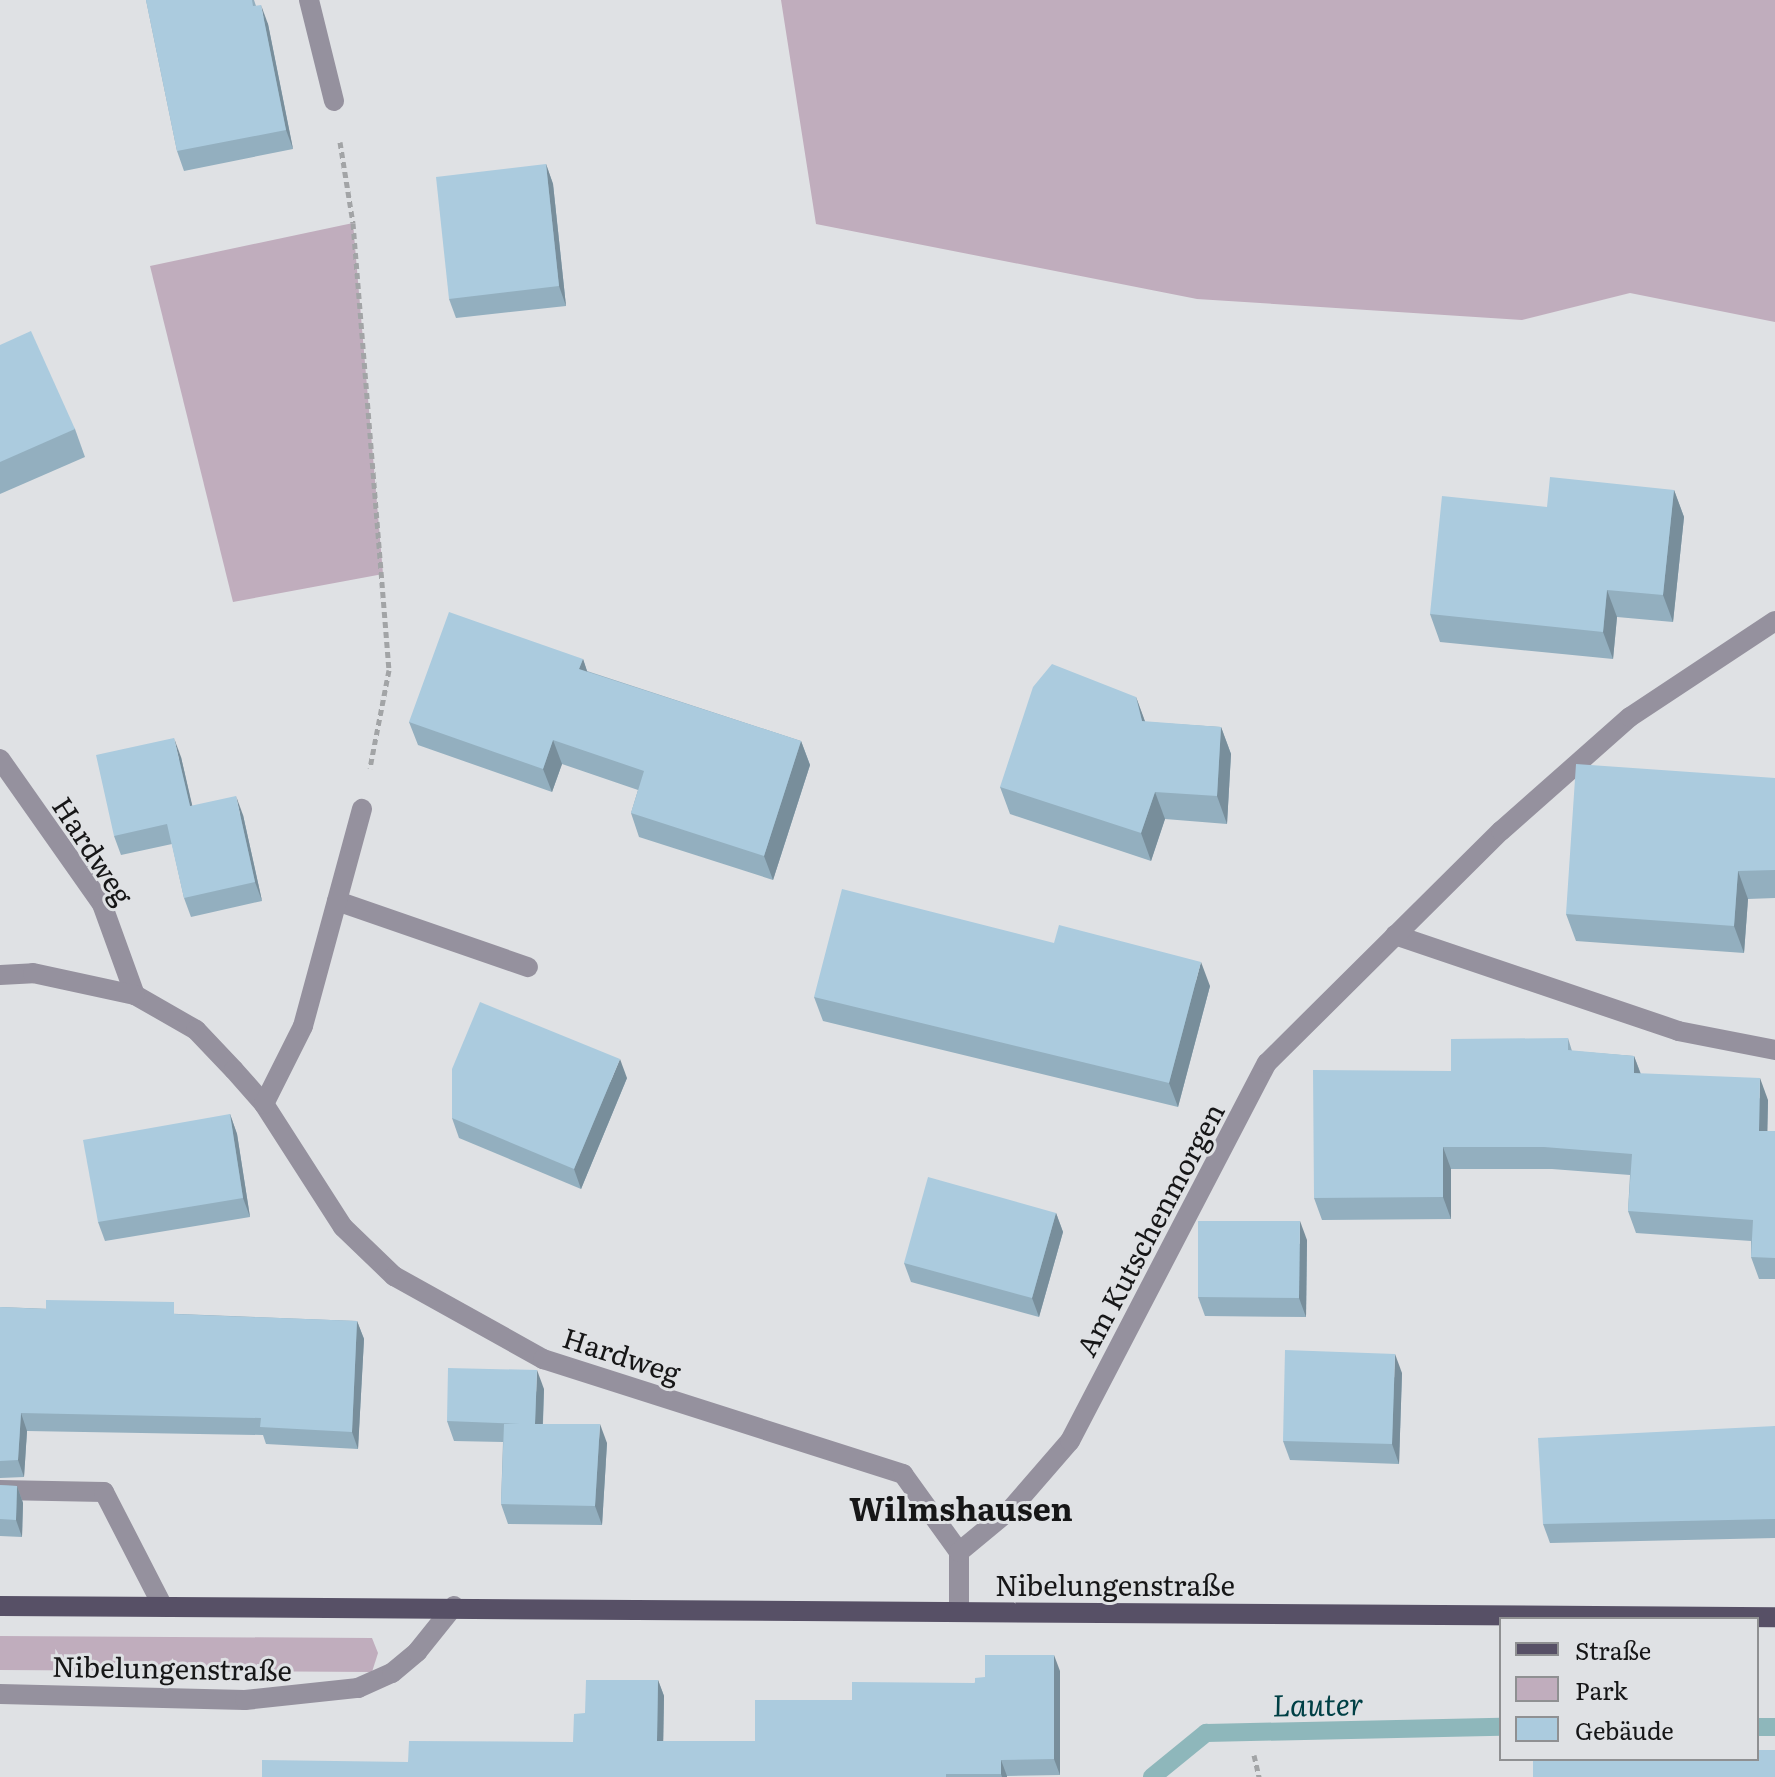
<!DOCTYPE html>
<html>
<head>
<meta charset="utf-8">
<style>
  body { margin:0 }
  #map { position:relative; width:1775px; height:1777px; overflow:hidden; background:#dfe1e4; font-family:Literata,serif }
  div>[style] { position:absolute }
  .green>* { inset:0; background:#c0adbd }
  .stream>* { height:18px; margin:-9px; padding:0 9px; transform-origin:9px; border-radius:9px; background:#8eb7bb }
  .path>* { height:5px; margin-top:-2.5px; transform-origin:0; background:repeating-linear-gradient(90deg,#a2a4a6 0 6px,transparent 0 10px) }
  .minor>* { height:20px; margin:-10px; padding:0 10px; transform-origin:10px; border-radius:10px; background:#95919e }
  .major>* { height:20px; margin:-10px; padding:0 10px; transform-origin:10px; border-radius:10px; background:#575066 }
  .wall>* { inset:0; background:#93afbf }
  .shaded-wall>* { inset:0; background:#788e9b }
  .building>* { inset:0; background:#abcbde }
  span { translate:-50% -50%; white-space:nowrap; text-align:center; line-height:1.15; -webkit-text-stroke:6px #dfe1e4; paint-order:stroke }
  .street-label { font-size:28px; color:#161617 }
  .water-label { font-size:30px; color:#004045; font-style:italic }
  .quarter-label { font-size:32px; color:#161617; font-weight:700 }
  .legend { position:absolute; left:1499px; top:1617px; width:260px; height:144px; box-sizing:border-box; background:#dfe1e4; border:2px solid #8f9092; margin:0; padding:10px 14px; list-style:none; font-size:24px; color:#161617 }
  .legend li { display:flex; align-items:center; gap:16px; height:40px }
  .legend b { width:40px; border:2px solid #8f9092 }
</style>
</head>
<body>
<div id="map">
  <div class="green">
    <div style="clip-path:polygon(781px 0,1775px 0,1775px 322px,1630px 293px,1522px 320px,1197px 299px,816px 224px)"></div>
    <div style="clip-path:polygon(353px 223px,383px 574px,233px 602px,150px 266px)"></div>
    <div style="clip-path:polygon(0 1636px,372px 1638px,378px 1653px,372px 1672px,0 1670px)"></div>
  </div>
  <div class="stream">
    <div style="left:1757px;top:1727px;width:18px"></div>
    <div style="left:1152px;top:1777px;width:70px;rotate:-39.2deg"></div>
    <div style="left:1206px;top:1733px;width:295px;rotate:-1.2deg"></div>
  </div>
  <div class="path">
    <div style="left:340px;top:142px;width:82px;rotate:80.9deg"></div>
    <div style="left:353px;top:223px;width:448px;rotate:85.4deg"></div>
    <div style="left:389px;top:670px;width:100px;rotate:101deg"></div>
    <div style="left:1254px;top:1755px;width:23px;rotate:77deg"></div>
  </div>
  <div class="minor">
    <div style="left:309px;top:0;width:104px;rotate:76.1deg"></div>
    <div style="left:0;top:759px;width:177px;rotate:54.9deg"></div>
    <div style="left:102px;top:904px;width:97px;rotate:70.1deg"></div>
    <div style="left:135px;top:995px;width:70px;rotate:29.8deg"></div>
    <div style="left:196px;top:1030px;width:55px;rotate:46.5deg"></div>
    <div style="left:234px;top:1070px;width:45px;rotate:48.6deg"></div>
    <div style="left:264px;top:1104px;width:146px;rotate:57.3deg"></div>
    <div style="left:343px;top:1227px;width:71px;rotate:43.9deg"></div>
    <div style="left:394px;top:1276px;width:171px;rotate:29.1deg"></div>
    <div style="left:543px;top:1359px;width:378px;rotate:17.7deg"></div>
    <div style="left:903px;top:1474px;width:96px;rotate:54.3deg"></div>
    <div style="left:959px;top:1552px;width:60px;rotate:90deg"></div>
    <div style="left:337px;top:901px;width:202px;rotate:19.1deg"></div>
    <div style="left:1395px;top:935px;width:299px;rotate:18.7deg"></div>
    <div style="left:1678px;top:1031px;width:99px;rotate:11.1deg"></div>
    <div style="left:0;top:975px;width:33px;rotate:-3deg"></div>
    <div style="left:33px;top:973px;width:104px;rotate:12.2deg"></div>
    <div style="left:264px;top:1104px;width:87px;rotate:-63.4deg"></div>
    <div style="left:303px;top:1026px;width:225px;rotate:-74.8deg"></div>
    <div style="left:0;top:1490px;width:104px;rotate:1.1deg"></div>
    <div style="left:104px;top:1492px;width:129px;rotate:62.8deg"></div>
    <div style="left:959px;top:1552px;width:67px;rotate:-39.6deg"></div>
    <div style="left:1011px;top:1509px;width:90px;rotate:-49.1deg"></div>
    <div style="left:1070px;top:1441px;width:426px;rotate:-62.5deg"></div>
    <div style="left:1267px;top:1063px;width:330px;rotate:-44.8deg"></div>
    <div style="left:1501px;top:831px;width:172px;rotate:-41.5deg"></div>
    <div style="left:1630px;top:717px;width:174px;rotate:-33.5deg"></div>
    <div style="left:0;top:1694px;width:245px;rotate:1.4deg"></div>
    <div style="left:245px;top:1700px;width:114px;rotate:-6.1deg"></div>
    <div style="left:358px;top:1688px;width:37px;rotate:-24deg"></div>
    <div style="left:392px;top:1673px;width:33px;rotate:-40deg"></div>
    <div style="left:417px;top:1652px;width:59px;rotate:-51.2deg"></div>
  </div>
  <div class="major">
    <div style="left:0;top:1606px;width:1775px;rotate:0.36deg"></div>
  </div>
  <div class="wall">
    <div style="clip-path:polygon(146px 0,254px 0,256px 6px,268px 24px,293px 149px,184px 171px,177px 151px)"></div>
    <div style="clip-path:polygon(546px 164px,553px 184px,566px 306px,456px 318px,449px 299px)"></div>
    <div style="clip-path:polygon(0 345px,75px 429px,85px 457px,0 494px)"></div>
    <div style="clip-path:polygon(1674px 490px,1684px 517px,1673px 622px,1617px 617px,1613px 659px,1440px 642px,1430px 614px,1547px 507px)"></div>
    <div style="clip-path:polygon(583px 659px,587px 671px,801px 741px,810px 765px,773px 880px,639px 837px,631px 813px,638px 790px,562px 764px,552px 792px,418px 745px,409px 722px)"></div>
    <div style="clip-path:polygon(1136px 697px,1145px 722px,1221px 727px,1231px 754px,1227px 824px,1165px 819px,1151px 861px,1010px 814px,1000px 787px)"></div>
    <div style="clip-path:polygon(181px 757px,192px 806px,243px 815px,262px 901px,191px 917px,184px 898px,172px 844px,121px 855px,114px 836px)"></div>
    <div style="clip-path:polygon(1775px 778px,1775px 898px,1748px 899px,1744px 953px,1576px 941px,1566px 914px)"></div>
    <div style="clip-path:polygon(1054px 943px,1210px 986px,1178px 1107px,823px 1021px,814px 997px)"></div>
    <div style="clip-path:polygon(1568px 1038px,1572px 1051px,1634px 1056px,1641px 1074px,1768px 1100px,1767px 1131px,1775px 1132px,1775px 1279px,1759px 1279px,1751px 1257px,1751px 1241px,1636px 1233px,1628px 1211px,1630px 1175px,1552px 1169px,1451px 1169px,1451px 1219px,1322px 1220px,1314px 1198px,1451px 1071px)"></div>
    <div style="clip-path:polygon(627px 1078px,581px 1189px,459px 1138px,452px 1118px)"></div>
    <div style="clip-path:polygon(230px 1114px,237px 1134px,250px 1217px,105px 1241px,98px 1222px)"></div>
    <div style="clip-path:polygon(1056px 1213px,1063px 1232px,1039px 1317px,911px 1282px,904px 1263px)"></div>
    <div style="clip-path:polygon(1307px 1240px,1306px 1317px,1205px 1316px,1198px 1297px)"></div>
    <div style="clip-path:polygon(0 1307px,357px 1321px,364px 1339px,358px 1449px,266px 1444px,263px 1435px,27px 1431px,24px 1477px,0 1478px)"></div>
    <div style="clip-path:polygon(1402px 1373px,1399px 1464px,1290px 1460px,1283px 1441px)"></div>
    <div style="clip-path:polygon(544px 1389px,543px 1424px,607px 1443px,602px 1525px,508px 1524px,501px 1504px,503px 1442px,454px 1441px,447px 1421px)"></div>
    <div style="clip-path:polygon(1775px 1426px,1775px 1538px,1550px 1543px,1543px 1524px)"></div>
    <div style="clip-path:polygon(0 1485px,17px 1486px,23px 1503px,22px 1537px,0 1536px)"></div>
    <div style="clip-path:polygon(1060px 1671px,1060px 1775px,1007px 1776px,1007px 1777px,262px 1777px,408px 1762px,573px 1742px,585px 1713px,658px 1680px,664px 1696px,663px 1741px,755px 1741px,852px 1700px)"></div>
  </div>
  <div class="shaded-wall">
    <div style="clip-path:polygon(261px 5px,268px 24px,293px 149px,286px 130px)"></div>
    <div style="clip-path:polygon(546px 164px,553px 184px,566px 306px,559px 286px)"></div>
    <div style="clip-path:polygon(1674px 490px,1684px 517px,1673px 622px,1663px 595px)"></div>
    <div style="clip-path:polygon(1607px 590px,1617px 617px,1613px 659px,1603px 632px)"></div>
    <div style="clip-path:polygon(583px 659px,591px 683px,579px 669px)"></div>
    <div style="clip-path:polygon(1136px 697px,1146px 724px,1142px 721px)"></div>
    <div style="clip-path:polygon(1221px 727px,1231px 754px,1227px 824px,1217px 796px)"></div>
    <div style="clip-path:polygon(174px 738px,181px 757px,197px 826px,190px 806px)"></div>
    <div style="clip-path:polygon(553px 740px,562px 764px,552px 792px,543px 769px)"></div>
    <div style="clip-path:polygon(801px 741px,810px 765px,773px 880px,764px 856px)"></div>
    <div style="clip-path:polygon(1155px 792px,1165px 819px,1151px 861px,1141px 833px)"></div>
    <div style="clip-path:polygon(236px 796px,243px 815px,262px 901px,255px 882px)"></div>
    <div style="clip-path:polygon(1738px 871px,1748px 899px,1744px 953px,1734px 926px)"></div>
    <div style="clip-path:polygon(1201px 962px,1210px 986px,1178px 1107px,1169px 1083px)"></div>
    <div style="clip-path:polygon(1634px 1056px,1642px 1078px,1634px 1073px)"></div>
    <div style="clip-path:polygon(620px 1059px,627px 1078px,581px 1189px,574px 1169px)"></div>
    <div style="clip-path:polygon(1760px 1078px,1768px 1100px,1767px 1153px,1759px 1131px)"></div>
    <div style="clip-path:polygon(230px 1114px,237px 1134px,250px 1217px,243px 1198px)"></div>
    <div style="clip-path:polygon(1443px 1147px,1451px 1169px,1451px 1219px,1443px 1197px)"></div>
    <div style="clip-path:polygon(1056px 1213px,1063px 1232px,1039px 1317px,1032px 1298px)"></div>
    <div style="clip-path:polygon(1300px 1221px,1307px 1240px,1306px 1317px,1299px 1298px)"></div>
    <div style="clip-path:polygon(357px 1321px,364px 1339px,358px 1449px,352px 1432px)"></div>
    <div style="clip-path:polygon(1395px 1354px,1402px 1373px,1399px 1464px,1392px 1444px)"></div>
    <div style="clip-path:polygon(537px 1370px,544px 1389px,542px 1443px,535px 1424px)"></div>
    <div style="clip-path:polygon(21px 1413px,27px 1431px,24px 1477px,18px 1460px)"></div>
    <div style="clip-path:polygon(600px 1424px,607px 1443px,602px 1525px,595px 1506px)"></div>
    <div style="clip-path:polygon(17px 1486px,23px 1503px,22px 1537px,16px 1520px)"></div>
    <div style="clip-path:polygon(1054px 1655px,1060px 1671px,1060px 1775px,1054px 1759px)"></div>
    <div style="clip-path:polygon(658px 1680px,664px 1696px,663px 1757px,657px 1741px)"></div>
    <div style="clip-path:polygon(1001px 1760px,1007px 1776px,1007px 1777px,1002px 1777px,1001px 1774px)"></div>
  </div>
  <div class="building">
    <div style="clip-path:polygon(146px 0,252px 0,253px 6px,261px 5px,286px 130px,177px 151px)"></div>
    <div style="clip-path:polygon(546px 164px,559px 286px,449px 299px,436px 177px)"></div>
    <div style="clip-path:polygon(31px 331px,75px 429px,0 462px,0 345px)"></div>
    <div style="clip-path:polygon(1550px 477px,1674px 490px,1663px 595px,1607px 590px,1603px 632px,1430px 614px,1442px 496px,1547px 507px)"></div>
    <div style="clip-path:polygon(449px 612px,583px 659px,579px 669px,801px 741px,764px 856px,631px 813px,644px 771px,553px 740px,543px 769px,409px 722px)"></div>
    <div style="clip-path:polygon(1052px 664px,1136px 697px,1142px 721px,1221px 727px,1217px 796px,1155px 792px,1141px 833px,1000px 787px,1033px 687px)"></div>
    <div style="clip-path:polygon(174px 738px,190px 806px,236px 796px,255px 882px,184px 898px,167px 824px,114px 836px,96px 755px)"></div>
    <div style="clip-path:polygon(1576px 764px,1775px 778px,1775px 870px,1738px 871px,1734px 926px,1566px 914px)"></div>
    <div style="clip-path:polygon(842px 889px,1054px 943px,1059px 925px,1201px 962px,1169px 1083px,814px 997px)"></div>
    <div style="clip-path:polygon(480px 1002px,620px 1059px,574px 1169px,452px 1118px,452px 1069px)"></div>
    <div style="clip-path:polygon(1568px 1038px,1568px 1050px,1634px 1056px,1634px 1073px,1760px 1078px,1759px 1131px,1775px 1131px,1775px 1258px,1751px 1257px,1753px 1220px,1628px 1211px,1632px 1154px,1544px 1147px,1443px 1147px,1443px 1197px,1314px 1198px,1313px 1070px,1451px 1071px,1451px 1039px)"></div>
    <div style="clip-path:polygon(230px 1114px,243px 1198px,98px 1222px,83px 1140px)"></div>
    <div style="clip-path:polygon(928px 1177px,1056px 1213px,1032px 1298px,904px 1263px)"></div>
    <div style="clip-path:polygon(1198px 1221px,1300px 1221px,1299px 1298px,1198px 1297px)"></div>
    <div style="clip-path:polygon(46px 1300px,174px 1302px,174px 1314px,357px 1321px,352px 1432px,260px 1427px,261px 1418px,21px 1413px,18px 1460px,0 1461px,0 1307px,46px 1309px)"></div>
    <div style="clip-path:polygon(1285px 1350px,1395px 1354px,1392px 1444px,1283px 1441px)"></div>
    <div style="clip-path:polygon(448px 1368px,537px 1370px,535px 1424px,600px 1424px,595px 1506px,501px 1504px,504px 1424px,520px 1424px,447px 1421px)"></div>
    <div style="clip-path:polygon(1775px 1426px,1775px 1519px,1543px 1524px,1538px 1438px)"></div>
    <div style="clip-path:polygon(0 1485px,17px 1486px,16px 1520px,0 1519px)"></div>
    <div style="clip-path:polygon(985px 1655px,1054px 1655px,1054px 1759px,1001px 1760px,1001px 1774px,946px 1774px,946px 1777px,262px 1777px,262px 1760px,408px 1762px,409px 1741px,573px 1742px,574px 1714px,585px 1713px,586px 1680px,658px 1680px,657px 1741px,755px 1741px,755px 1700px,852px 1700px,852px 1682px,975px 1683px,975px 1678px,985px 1677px)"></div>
    <div style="clip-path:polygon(1757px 1750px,1775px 1750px,1775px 1777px,1533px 1777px,1533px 1759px,1757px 1759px)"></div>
  </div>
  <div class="street-label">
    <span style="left:94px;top:850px;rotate:57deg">Hardweg</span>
    <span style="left:1149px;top:1229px;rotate:-62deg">Am Kutschenmorgen</span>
    <span style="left:622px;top:1354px;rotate:18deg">Hardweg</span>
    <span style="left:1115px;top:1584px">Nibelungenstraße</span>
    <span style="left:172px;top:1667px;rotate:1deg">Nibelungenstraße</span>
  </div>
  <div class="water-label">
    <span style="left:1318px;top:1703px;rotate:-1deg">Lauter</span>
  </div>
  <div class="quarter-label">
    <span style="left:961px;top:1507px">Wilmshausen</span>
  </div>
  <ul class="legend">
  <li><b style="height:10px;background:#575066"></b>Straße</li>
  <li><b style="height:22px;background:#c0adbd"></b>Park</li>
  <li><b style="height:22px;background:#abcbde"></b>Gebäude</li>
  </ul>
</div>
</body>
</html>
